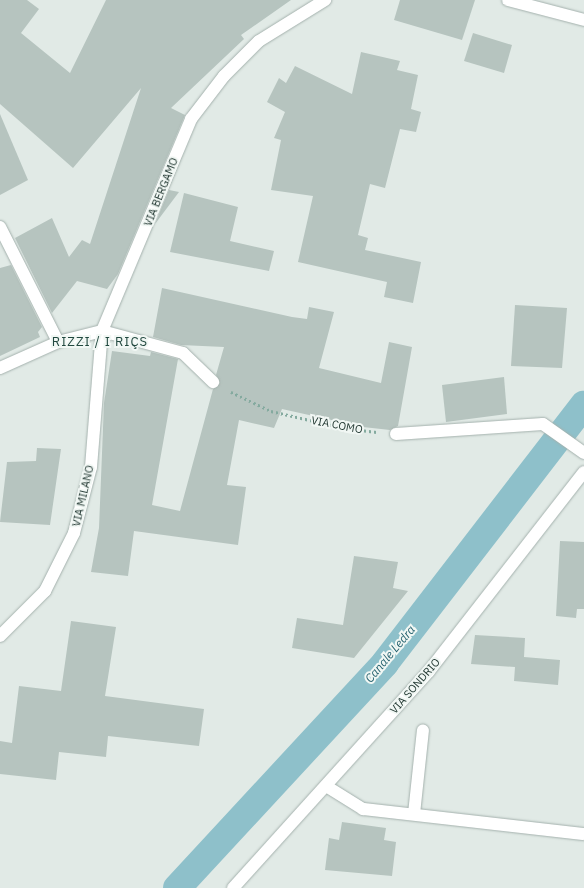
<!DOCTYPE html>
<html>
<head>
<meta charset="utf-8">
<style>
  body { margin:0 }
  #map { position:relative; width:584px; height:888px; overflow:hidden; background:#e1eae6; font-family:"IBM Plex Sans",sans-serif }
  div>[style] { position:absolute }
  .canal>* { height:28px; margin:-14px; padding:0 14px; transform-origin:14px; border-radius:14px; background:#8ec0ca }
  .building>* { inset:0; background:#b6c4bf }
  .path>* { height:2.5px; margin-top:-1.25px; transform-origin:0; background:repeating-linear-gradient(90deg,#84aa9f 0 2px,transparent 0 5px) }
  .roads { filter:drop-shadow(0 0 1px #a4b1ad) drop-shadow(0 0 1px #a4b1ad) }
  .lane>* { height:12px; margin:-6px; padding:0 6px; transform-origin:6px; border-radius:6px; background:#fff }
  .street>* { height:12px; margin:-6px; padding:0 6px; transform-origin:6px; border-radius:6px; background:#fff }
  .secondary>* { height:12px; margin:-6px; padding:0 6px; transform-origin:6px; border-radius:6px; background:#fff }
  span { translate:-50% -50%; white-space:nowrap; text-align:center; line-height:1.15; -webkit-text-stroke:4px #f1f7f4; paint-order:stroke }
  .street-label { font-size:11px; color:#233933 }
  .water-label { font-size:12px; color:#24616e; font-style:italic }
  .quarter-label { font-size:13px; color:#21483f; letter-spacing:1px }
</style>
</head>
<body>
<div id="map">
  <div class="canal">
    <div style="left:177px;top:888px;width:306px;rotate:-47.2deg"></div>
    <div style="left:385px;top:663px;width:326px;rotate:-52.4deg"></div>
  </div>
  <div class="building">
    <div style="clip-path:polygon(0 0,27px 0,39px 9px,21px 33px,70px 73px,106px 0,291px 0,241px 35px,244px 39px,171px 108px,185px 115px,118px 274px,107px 289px,77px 281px,52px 313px,15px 238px,52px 218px,69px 257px,82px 240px,90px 244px,141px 88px,73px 168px,0 104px)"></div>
    <div style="clip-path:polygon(400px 0,475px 0,462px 40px,394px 20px)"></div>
    <div style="clip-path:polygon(473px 33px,512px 45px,504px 73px,464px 61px)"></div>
    <div style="clip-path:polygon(361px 52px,400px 61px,397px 70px,418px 75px,411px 109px,421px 112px,416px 132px,400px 129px,385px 188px,370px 184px,358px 235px,368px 238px,365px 250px,421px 262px,413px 303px,384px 297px,387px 282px,298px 262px,313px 196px,271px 190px,281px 140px,274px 138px,285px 112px,267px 102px,279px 78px,286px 83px,295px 66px,352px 94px)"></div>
    <div style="clip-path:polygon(0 114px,28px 180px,0 195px)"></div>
    <div style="clip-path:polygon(169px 190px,179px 192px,155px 224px)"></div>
    <div style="clip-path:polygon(184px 193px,238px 207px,230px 241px,274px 251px,269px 271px,170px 252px)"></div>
    <div style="clip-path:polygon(11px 265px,42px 327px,38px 332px,40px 337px,0 356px,0 268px)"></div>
    <div style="clip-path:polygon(162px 288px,292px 317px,307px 319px,309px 307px,334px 312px,319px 368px,381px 383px,389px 342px,412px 347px,398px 426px,390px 430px,363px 427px,282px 409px,274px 428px,239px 420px,227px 485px,246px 487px,238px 545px,134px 531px,128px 576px,91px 572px,99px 528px,104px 403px,112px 351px,150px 356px,151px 352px,178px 359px,152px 505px,180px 511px,213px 389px,220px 383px,216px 375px,224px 347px,181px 345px,153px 337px)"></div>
    <div style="clip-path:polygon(515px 305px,567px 308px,562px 368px,511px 366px)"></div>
    <div style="clip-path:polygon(504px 377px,507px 414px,446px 422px,442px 385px)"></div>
    <div style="clip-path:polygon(37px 448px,61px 449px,50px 525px,0 522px,7px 462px,36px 461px)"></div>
    <div style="clip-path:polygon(560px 541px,584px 542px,584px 609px,577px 609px,576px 618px,556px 616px)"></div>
    <div style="clip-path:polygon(354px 556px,398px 562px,393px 588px,408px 591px,354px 658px,292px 648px,297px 618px,343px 625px)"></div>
    <div style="clip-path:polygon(71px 621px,116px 627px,105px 696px,204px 709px,199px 746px,108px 736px,106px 757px,59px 752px,56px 780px,0 774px,0 741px,12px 743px,19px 686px,61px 691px)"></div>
    <div style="clip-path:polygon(475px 635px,525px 638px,524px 657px,560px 660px,558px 685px,514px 681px,515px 667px,471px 664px)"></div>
    <div style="clip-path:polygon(342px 822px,386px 828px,384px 840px,396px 842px,392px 876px,325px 870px,329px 838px,339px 840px)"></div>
  </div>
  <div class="path">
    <div style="left:231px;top:392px;width:44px;rotate:25.4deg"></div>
    <div style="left:271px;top:411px;width:75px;rotate:13.1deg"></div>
    <div style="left:344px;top:428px;width:33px;rotate:7deg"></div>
  </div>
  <div class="roads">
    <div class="lane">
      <div style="left:508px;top:0;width:79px;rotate:14.7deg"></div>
      <div style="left:414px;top:814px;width:84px;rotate:-83.9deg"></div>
    </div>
    <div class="street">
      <div style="left:0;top:227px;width:129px;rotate:63.2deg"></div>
      <div style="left:0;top:368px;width:64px;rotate:-24.1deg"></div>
      <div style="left:58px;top:342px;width:45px;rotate:-14deg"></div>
      <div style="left:102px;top:331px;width:84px;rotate:15.2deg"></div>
      <div style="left:183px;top:353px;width:42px;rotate:44deg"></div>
      <div style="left:396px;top:434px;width:147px;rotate:-3.9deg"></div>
      <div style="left:543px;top:424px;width:50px;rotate:35.3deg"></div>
      <div style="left:0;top:636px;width:64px;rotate:-45deg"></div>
      <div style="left:45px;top:591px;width:65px;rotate:-63.4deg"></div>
      <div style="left:74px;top:533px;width:68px;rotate:-75.6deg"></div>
      <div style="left:91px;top:467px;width:136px;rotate:-85.4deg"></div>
      <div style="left:102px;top:331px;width:230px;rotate:-67.2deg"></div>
      <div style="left:191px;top:119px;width:54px;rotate:-52.5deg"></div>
      <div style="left:224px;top:76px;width:49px;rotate:-45deg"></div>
      <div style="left:259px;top:41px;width:78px;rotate:-31.8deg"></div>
      <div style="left:326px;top:786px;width:44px;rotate:31.9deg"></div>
      <div style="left:363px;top:809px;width:222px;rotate:6.5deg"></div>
    </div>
    <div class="secondary">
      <div style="left:233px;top:888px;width:292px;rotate:-47.9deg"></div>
      <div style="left:429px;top:671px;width:252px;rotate:-52.1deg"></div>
    </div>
  </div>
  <div class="street-label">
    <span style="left:161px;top:192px;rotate:-68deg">VIA BERGAMO</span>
    <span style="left:337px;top:425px;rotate:11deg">VIA COMO</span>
    <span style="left:83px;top:496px;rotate:-77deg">VIA MILANO</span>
    <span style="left:415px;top:686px;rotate:-49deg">VIA SONDRIO</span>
  </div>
  <div class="water-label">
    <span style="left:390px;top:654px;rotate:-50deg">Canale Ledra</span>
  </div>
  <div class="quarter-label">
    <span style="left:100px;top:342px">RIZZI / I RIÇS</span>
  </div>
</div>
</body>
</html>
